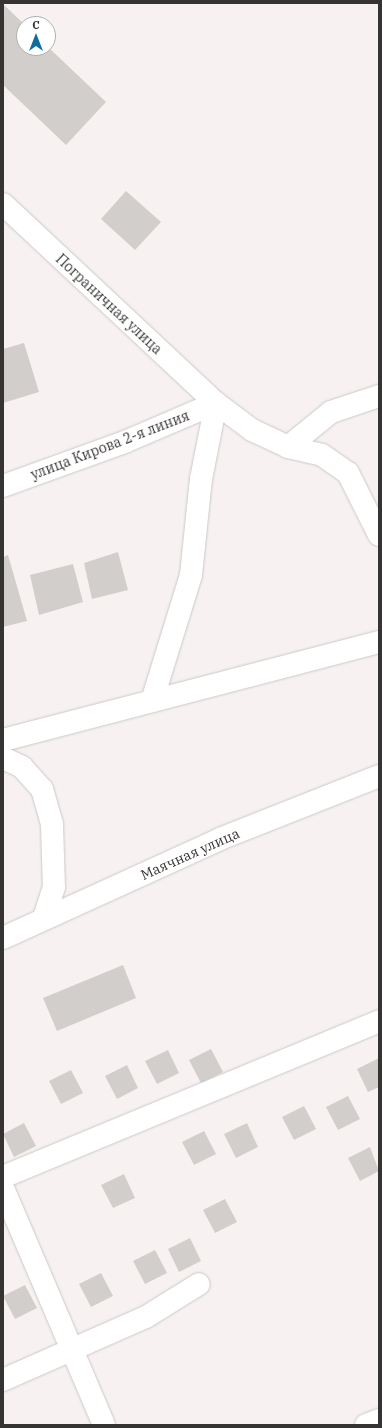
<!DOCTYPE html>
<html>
<head>
<meta charset="utf-8">
<style>
  body { margin:0 }
  #map { position:relative; width:382px; height:1428px; overflow:hidden; background:#f7f2f1; font-family:"IBM Plex Serif",serif }
  div>[style] { position:absolute }
  .building>* { inset:0; background:#d2cecc }
  .roads { filter:drop-shadow(0 0 1px #ccc8c6) drop-shadow(0 0 1px #ccc8c6) }
  .minor>* { height:22px; margin:-11px; padding:0 11px; transform-origin:11px; border-radius:11px; background:#fff }
  span { translate:-50% -50%; white-space:nowrap; text-align:center; line-height:1.15; -webkit-text-stroke:3px #fff; paint-order:stroke }
  .street-label { font-size:14px; color:#363433 }
  .frame { position:absolute; inset:0; border:4px solid #363433; pointer-events:none }
  .north { position:absolute; left:16px; top:16px; width:40px; height:40px; box-sizing:border-box; background:#fff; border:1px solid #afaead; border-radius:50%; rotate:0deg; font-size:11px; font-weight:700; line-height:16px; text-align:center; color:#363433 }
  .north::after { content:''; display:block; margin:auto; width:14px; height:18px; background:#0d6e9c; clip-path:polygon(50% 0,100% 100%,50% 72%,0 100%) }
</style>
</head>
<body>
<div id="map">
  <div class="building">
    <div style="clip-path:polygon(3px 4px,24px 24px,24px 48px,48px 47px,106px 102px,66px 145px,3px 85px)"></div>
    <div style="clip-path:polygon(126px 191px,161px 222px,135px 250px,101px 219px)"></div>
    <div style="clip-path:polygon(24px 343px,39px 392px,3px 403px,3px 349px)"></div>
    <div style="clip-path:polygon(118px 552px,128px 590px,92px 599px,84px 563px)"></div>
    <div style="clip-path:polygon(8px 555px,27px 621px,3px 627px,3px 557px)"></div>
    <div style="clip-path:polygon(73px 564px,83px 602px,39px 615px,30px 575px)"></div>
    <div style="clip-path:polygon(123px 965px,136px 998px,57px 1031px,43px 998px)"></div>
    <div style="clip-path:polygon(211px 1049px,223px 1072px,201px 1083px,189px 1060px)"></div>
    <div style="clip-path:polygon(168px 1050px,179px 1073px,157px 1084px,145px 1061px)"></div>
    <div style="clip-path:polygon(379px 1058px,379px 1087px,368px 1092px,357px 1069px)"></div>
    <div style="clip-path:polygon(127px 1065px,138px 1088px,117px 1099px,105px 1076px)"></div>
    <div style="clip-path:polygon(71px 1070px,83px 1093px,61px 1104px,49px 1081px)"></div>
    <div style="clip-path:polygon(348px 1096px,360px 1119px,338px 1130px,326px 1107px)"></div>
    <div style="clip-path:polygon(304px 1106px,316px 1129px,294px 1140px,282px 1117px)"></div>
    <div style="clip-path:polygon(24px 1123px,36px 1146px,14px 1157px,3px 1134px)"></div>
    <div style="clip-path:polygon(247px 1123px,258px 1147px,236px 1158px,224px 1134px)"></div>
    <div style="clip-path:polygon(204px 1131px,216px 1154px,194px 1165px,182px 1142px)"></div>
    <div style="clip-path:polygon(370px 1147px,379px 1171px,360px 1181px,348px 1158px)"></div>
    <div style="clip-path:polygon(124px 1174px,135px 1198px,113px 1208px,101px 1185px)"></div>
    <div style="clip-path:polygon(225px 1199px,237px 1222px,215px 1233px,203px 1210px)"></div>
    <div style="clip-path:polygon(190px 1238px,201px 1261px,179px 1272px,168px 1249px)"></div>
    <div style="clip-path:polygon(155px 1250px,167px 1273px,145px 1284px,133px 1261px)"></div>
    <div style="clip-path:polygon(101px 1273px,113px 1296px,91px 1307px,79px 1284px)"></div>
    <div style="clip-path:polygon(25px 1285px,37px 1308px,15px 1319px,3px 1296px)"></div>
  </div>
  <div class="roads">
    <div class="minor">
      <div style="left:3px;top:204px;width:291px;rotate:43.1deg"></div>
      <div style="left:216px;top:403px;width:45px;rotate:36.9deg"></div>
      <div style="left:252px;top:430px;width:40px;rotate:25deg"></div>
      <div style="left:288px;top:447px;width:35px;rotate:13deg"></div>
      <div style="left:322px;top:455px;width:32px;rotate:35deg"></div>
      <div style="left:348px;top:473px;width:69px;rotate:63.4deg"></div>
      <div style="left:288px;top:447px;width:55px;rotate:-39.1deg"></div>
      <div style="left:331px;top:412px;width:51px;rotate:-18.4deg"></div>
      <div style="left:3px;top:486px;width:132px;rotate:-19.9deg"></div>
      <div style="left:127px;top:441px;width:97px;rotate:-23.1deg"></div>
      <div style="left:152px;top:701px;width:132px;rotate:-72.8deg"></div>
      <div style="left:191px;top:575px;width:97px;rotate:-84.1deg"></div>
      <div style="left:201px;top:479px;width:77px;rotate:-78.8deg"></div>
      <div style="left:3px;top:740px;width:389px;rotate:-14.6deg"></div>
      <div style="left:3px;top:758px;width:21px;rotate:25deg"></div>
      <div style="left:22px;top:767px;width:30px;rotate:48deg"></div>
      <div style="left:42px;top:789px;width:37px;rotate:74deg"></div>
      <div style="left:52px;top:825px;width:62px;rotate:88.2deg"></div>
      <div style="left:54px;top:887px;width:33px;rotate:108deg"></div>
      <div style="left:3px;top:938px;width:239px;rotate:-24.5deg"></div>
      <div style="left:220px;top:839px;width:171px;rotate:-21.6deg"></div>
      <div style="left:3px;top:1177px;width:407px;rotate:-22.5deg"></div>
      <div style="left:3px;top:1188px;width:258px;rotate:66.9deg"></div>
      <div style="left:3px;top:1380px;width:156px;rotate:-23.8deg"></div>
      <div style="left:146px;top:1317px;width:62px;rotate:-31.9deg"></div>
      <div style="left:366px;top:1425px;width:14px;rotate:-21deg"></div>
    </div>
  </div>
  <div class="street-label">
    <span style="left:109px;top:304px;rotate:43deg">Пограничная улица</span>
    <span style="left:110px;top:445px;rotate:-21deg">улица Кирова 2-я линия</span>
    <span style="left:190px;top:854px;rotate:-24deg">Маячная улица</span>
  </div>
  <div class="frame"></div>
  <div class="north">С</div>
</div>
</body>
</html>
